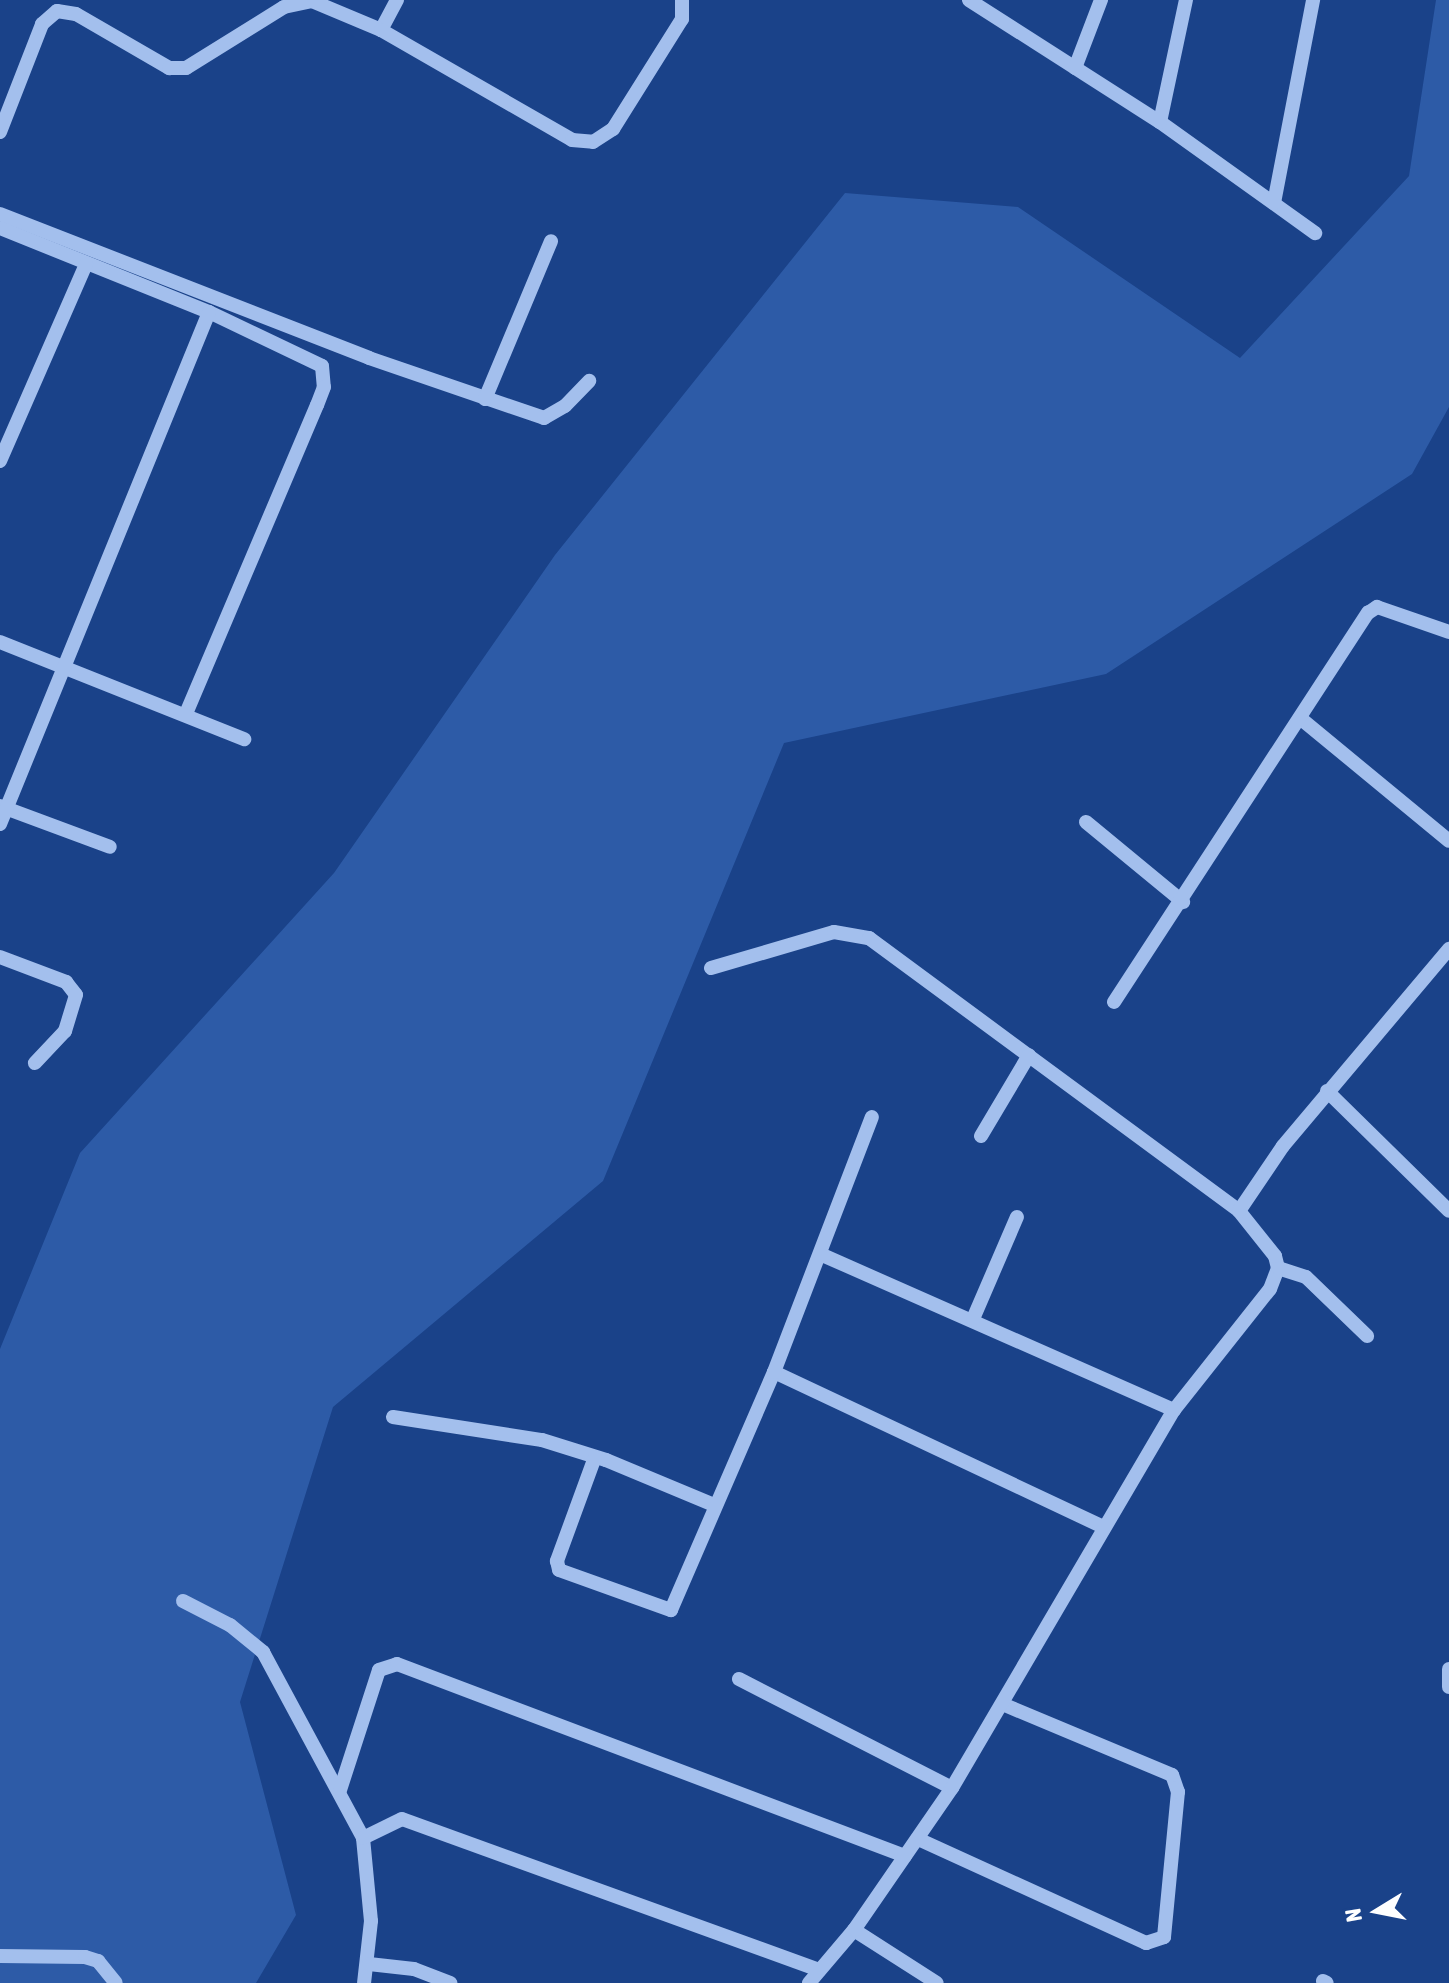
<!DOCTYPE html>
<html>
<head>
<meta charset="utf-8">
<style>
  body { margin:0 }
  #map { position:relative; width:1449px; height:1983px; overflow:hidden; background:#1a4289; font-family:"Asap Condensed",sans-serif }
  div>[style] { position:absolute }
  .green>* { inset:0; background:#2d5ba7 }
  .minor>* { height:14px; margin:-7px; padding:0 7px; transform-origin:7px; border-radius:7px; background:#a3bfed }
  span { translate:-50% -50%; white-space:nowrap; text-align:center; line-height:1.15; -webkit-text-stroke:7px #1a4289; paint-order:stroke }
  .north { position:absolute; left:1337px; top:1871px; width:80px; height:80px; -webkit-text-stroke:6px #1a4289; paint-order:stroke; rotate:260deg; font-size:22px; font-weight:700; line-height:32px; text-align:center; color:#fff }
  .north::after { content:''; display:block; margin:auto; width:28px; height:36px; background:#fff; clip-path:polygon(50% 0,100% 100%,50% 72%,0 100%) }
</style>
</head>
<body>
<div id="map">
  <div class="green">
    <div style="clip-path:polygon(1436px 0,1449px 0,1449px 407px,1412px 474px,1106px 674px,784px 743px,603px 1181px,333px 1407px,240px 1702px,296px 1915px,256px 1983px,0 1983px,0 1349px,80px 1153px,334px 873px,555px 555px,845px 193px,1018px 207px,1240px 358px,1409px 176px)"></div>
  </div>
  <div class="minor">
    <div style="left:969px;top:0;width:227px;rotate:32.6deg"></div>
    <div style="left:1160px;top:122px;width:191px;rotate:35.6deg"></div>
    <div style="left:381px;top:30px;width:34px;rotate:-62deg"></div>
    <div style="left:1075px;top:68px;width:73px;rotate:-69.1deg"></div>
    <div style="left:1160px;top:122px;width:125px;rotate:-78deg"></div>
    <div style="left:0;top:132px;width:116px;rotate:-68.7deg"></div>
    <div style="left:42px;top:24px;width:20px;rotate:-41deg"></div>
    <div style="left:57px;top:11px;width:19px;rotate:9deg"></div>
    <div style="left:76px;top:14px;width:108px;rotate:30.1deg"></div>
    <div style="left:169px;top:68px;width:17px"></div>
    <div style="left:186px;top:68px;width:115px;rotate:-31.9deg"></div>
    <div style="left:284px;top:7px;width:29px;rotate:-12deg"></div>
    <div style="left:312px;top:1px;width:75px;rotate:22.8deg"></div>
    <div style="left:381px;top:30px;width:220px;rotate:29.9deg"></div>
    <div style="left:572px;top:140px;width:21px;rotate:5deg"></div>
    <div style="left:593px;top:142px;width:24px;rotate:-33deg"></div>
    <div style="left:613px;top:129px;width:130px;rotate:-57.9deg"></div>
    <div style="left:682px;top:19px;width:19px;rotate:-90deg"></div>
    <div style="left:1274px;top:203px;width:207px;rotate:-79.1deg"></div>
    <div style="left:0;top:214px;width:396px;rotate:21.3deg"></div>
    <div style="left:369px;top:358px;width:185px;rotate:18.9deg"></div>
    <div style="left:544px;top:418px;width:24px;rotate:-30deg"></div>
    <div style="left:565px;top:406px;width:35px;rotate:-46deg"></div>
    <div style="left:0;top:228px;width:225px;rotate:21.9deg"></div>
    <div style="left:209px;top:312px;width:125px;rotate:25.5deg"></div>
    <div style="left:322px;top:366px;width:21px;rotate:85deg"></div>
    <div style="left:324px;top:387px;width:19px;rotate:111deg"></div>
    <div style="left:317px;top:405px;width:336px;rotate:113deg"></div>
    <div style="left:485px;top:399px;width:171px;rotate:-67.3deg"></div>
    <div style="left:0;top:461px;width:215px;rotate:-66.4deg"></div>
    <div style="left:0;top:642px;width:263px;rotate:21.7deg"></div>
    <div style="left:1300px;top:718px;width:193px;rotate:39.5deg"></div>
    <div style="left:0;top:806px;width:117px;rotate:20.4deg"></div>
    <div style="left:1086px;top:822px;width:126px;rotate:39.5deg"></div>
    <div style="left:0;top:824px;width:553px;rotate:-67.79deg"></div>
    <div style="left:0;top:957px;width:71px;rotate:20.7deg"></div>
    <div style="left:66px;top:982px;width:16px;rotate:52deg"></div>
    <div style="left:76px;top:995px;width:38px;rotate:107deg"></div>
    <div style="left:65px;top:1031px;width:44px;rotate:133.2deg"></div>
    <div style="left:711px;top:968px;width:128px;rotate:-16.3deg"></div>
    <div style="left:834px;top:932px;width:36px;rotate:10deg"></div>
    <div style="left:869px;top:938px;width:460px;rotate:36.4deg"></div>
    <div style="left:1114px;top:1002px;width:465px;rotate:-56.9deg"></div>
    <div style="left:1368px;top:613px;width:11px;rotate:-34deg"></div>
    <div style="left:1377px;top:607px;width:76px;rotate:19.1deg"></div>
    <div style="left:1327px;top:1091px;width:171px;rotate:44.5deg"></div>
    <div style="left:981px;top:1136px;width:94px;rotate:-59.3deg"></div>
    <div style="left:820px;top:1254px;width:387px;rotate:23.8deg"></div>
    <div style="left:1278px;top:1268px;width:29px;rotate:18deg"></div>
    <div style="left:1306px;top:1277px;width:85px;rotate:44deg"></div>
    <div style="left:973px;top:1319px;width:111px;rotate:-66.7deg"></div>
    <div style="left:774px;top:1372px;width:362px;rotate:25.2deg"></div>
    <div style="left:393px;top:1417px;width:151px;rotate:8.8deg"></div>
    <div style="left:542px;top:1440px;width:67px;rotate:17.4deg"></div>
    <div style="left:606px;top:1460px;width:117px;rotate:22.6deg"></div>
    <div style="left:595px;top:1457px;width:111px;rotate:110.1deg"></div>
    <div style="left:557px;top:1561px;width:9px;rotate:77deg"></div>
    <div style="left:559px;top:1570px;width:119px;rotate:19.7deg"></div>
    <div style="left:671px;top:1610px;width:259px;rotate:-66.6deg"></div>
    <div style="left:774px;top:1372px;width:273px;rotate:-69deg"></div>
    <div style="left:183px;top:1601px;width:53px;rotate:27.1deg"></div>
    <div style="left:230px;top:1625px;width:43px;rotate:39.3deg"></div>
    <div style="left:263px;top:1652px;width:211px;rotate:61.7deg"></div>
    <div style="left:363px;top:1838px;width:83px;rotate:84.5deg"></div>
    <div style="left:371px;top:1921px;width:62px;rotate:96.4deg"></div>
    <div style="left:1449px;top:1669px;width:18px;rotate:90deg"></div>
    <div style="left:739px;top:1679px;width:239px;rotate:27.1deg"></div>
    <div style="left:340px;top:1790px;width:126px;rotate:-72deg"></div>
    <div style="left:379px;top:1670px;width:19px;rotate:-18deg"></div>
    <div style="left:397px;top:1664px;width:543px;rotate:20.7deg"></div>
    <div style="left:363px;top:1838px;width:43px;rotate:-26deg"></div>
    <div style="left:402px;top:1819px;width:444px;rotate:19.9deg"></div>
    <div style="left:918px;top:1839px;width:251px;rotate:24.5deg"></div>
    <div style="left:1146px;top:1943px;width:19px;rotate:-18deg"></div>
    <div style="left:1164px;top:1937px;width:146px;rotate:-84.5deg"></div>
    <div style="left:1178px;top:1792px;width:18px;rotate:-109deg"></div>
    <div style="left:1172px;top:1775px;width:181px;rotate:-157.3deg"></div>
    <div style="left:854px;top:1930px;width:98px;rotate:32.6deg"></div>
    <div style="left:0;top:1956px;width:85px;rotate:0.7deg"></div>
    <div style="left:85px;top:1957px;width:14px;rotate:17deg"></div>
    <div style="left:98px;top:1961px;width:28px;rotate:51deg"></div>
    <div style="left:369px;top:1964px;width:45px;rotate:6.3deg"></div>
    <div style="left:414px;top:1969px;width:39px;rotate:21deg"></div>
    <div style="left:1323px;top:1981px;width:4px;rotate:27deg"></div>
    <div style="left:809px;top:1983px;width:70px;rotate:-49.7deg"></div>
    <div style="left:854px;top:1930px;width:173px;rotate:-55.4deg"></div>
    <div style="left:952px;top:1788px;width:438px;rotate:-59.6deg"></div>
    <div style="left:1174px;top:1410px;width:154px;rotate:-51.6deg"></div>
    <div style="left:1270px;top:1289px;width:22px;rotate:-69deg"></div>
    <div style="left:1278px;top:1268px;width:12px;rotate:-104deg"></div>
    <div style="left:1275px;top:1256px;width:58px;rotate:-128.7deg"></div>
    <div style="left:1239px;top:1211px;width:78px;rotate:-55.9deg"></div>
    <div style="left:1283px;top:1146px;width:258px;rotate:-49.9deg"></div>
  </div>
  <div class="north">N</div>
</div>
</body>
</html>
